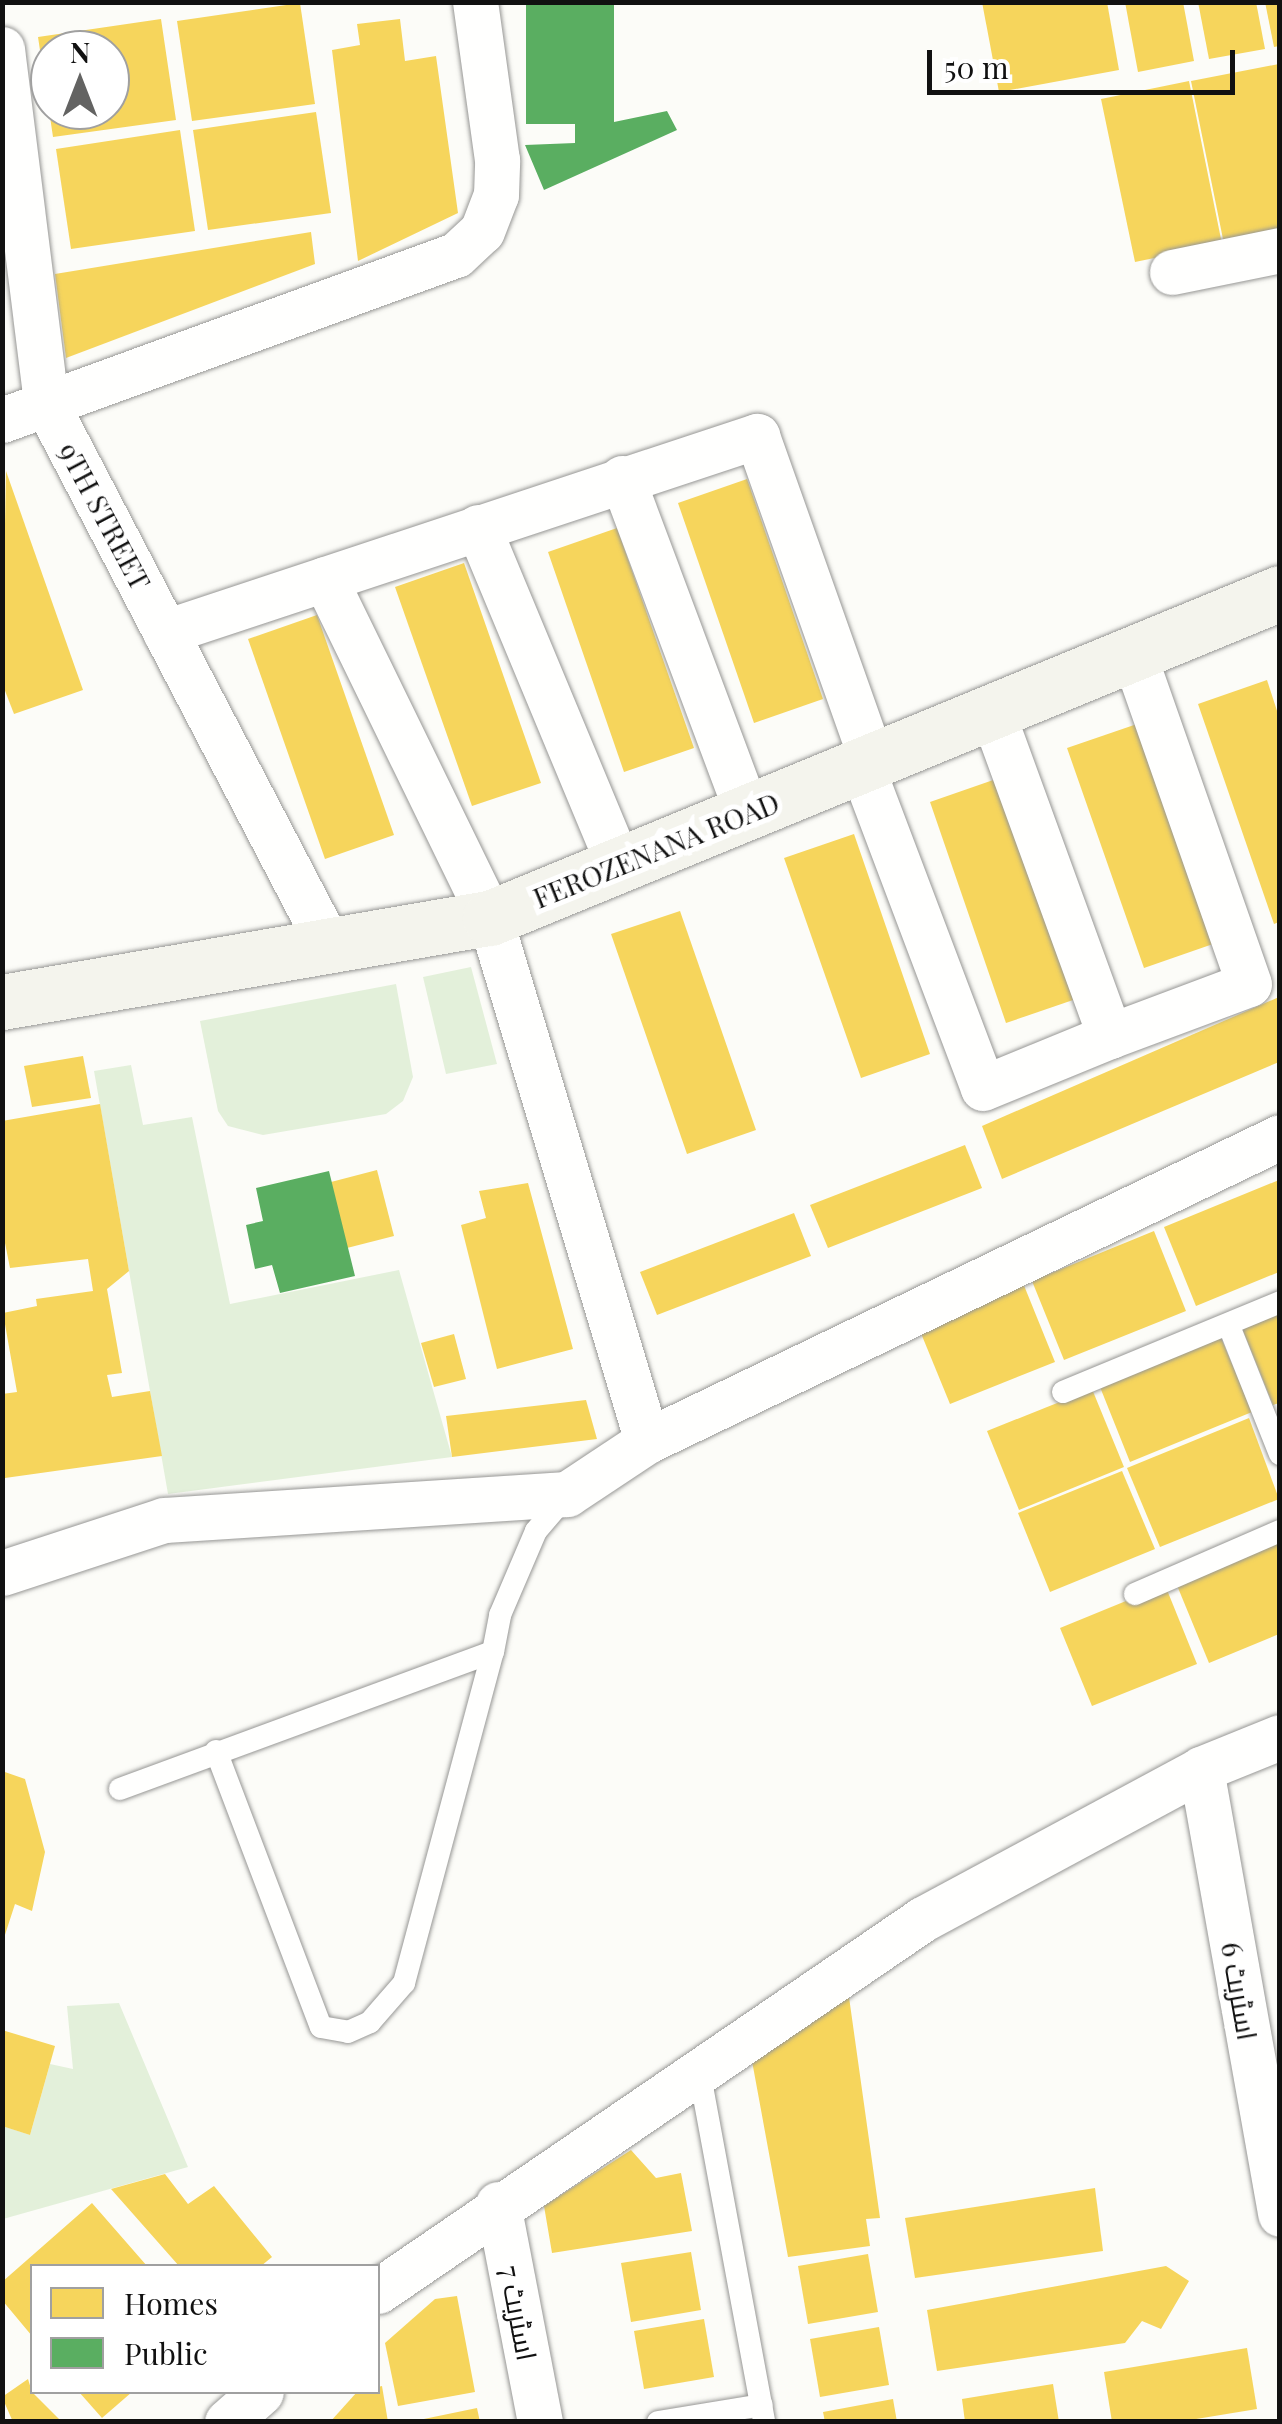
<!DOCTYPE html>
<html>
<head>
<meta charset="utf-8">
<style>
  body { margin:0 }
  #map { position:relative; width:1282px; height:2424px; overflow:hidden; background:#fcfcf8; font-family:"Playfair Display",Cairo,serif }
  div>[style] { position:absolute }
  .green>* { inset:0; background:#e3f0da }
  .homes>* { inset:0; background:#f6d55c }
  .public>* { inset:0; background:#5aae61 }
  .roads { filter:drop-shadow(0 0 2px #979795) drop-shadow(0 0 2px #979795) }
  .lane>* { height:22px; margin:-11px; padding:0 11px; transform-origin:11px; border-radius:11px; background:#fffffe }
  .street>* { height:45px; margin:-22.5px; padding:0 22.5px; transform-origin:22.5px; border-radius:22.5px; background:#fffffe }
  .secondary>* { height:55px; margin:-27.5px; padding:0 27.5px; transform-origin:27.5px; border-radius:27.5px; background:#f4f4ed }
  span { translate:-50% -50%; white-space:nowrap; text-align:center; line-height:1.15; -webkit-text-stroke:10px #fff; paint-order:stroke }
  .street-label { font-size:28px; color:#111 }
  .frame { position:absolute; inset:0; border:5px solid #111; pointer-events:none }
  .legend { position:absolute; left:30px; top:2264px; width:350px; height:130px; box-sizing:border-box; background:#fff; border:2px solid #a0a0a0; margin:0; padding:12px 18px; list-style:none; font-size:30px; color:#111 }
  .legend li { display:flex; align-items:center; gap:20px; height:50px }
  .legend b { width:50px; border:2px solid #a0a0a0 }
  .north { position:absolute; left:30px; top:30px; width:100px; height:100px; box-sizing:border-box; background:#fff; border:2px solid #a0a0a0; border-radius:50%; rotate:0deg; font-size:28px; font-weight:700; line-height:40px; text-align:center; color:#111 }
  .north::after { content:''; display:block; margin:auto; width:35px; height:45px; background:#636362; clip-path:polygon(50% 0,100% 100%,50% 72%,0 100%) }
  .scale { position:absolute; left:927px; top:50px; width:308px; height:45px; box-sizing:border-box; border:5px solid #111; border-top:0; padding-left:12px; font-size:30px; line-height:35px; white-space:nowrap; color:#111; -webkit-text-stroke:8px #fff; paint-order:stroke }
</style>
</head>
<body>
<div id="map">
  <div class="green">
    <div style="clip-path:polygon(471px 967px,497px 1064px,446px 1074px,423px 977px)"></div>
    <div style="clip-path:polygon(396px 984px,413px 1077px,403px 1101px,386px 1114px,263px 1135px,228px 1126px,218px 1111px,200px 1021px)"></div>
    <div style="clip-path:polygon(131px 1065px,143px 1125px,192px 1117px,230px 1304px,399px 1270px,452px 1457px,168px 1494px,94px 1071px)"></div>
    <div style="clip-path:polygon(119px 2003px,188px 2167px,3px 2219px,3px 2126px,30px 2135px,50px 2064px,73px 2069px,67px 2006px)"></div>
  </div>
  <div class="homes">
    <div style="clip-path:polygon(982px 2px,1107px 2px,1119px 70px,999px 92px)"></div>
    <div style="clip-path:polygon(1125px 2px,1183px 2px,1194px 61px,1138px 72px)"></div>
    <div style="clip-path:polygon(1198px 2px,1256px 2px,1265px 49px,1209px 59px)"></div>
    <div style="clip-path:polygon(1265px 2px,1279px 2px,1279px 46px,1274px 47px)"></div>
    <div style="clip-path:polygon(300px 3px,315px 104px,192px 121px,177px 21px)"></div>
    <div style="clip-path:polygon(161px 19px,176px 120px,53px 137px,49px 110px,110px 110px,110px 50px,50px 50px,48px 104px,38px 37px)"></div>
    <div style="clip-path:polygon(400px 19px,405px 61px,436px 56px,458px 213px,358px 261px,332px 50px,360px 45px,357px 24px)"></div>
    <div style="clip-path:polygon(1279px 64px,1279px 233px,1224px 244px,1191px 81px)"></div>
    <div style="clip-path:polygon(1189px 81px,1222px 244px,1135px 262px,1101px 99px)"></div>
    <div style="clip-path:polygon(316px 112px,331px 213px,208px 230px,193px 130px)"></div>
    <div style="clip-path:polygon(180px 130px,195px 231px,71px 249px,56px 149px)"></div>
    <div style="clip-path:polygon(311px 232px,315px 264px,66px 358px,55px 274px)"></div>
    <div style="clip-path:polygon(6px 471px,83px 690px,14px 714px,2px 683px)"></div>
    <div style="clip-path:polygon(747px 479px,823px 699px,754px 723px,678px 503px)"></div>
    <div style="clip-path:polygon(617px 528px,694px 748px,624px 772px,548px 552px)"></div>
    <div style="clip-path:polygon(464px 563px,541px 783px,472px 806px,395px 587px)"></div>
    <div style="clip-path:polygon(317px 615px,394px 835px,325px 859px,248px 639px)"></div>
    <div style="clip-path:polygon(1267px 680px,1279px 717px,1279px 922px,1274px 924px,1198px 704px)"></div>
    <div style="clip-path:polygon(1137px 724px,1213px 944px,1144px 968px,1067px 748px)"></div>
    <div style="clip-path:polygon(999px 778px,1076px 999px,1006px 1023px,930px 802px)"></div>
    <div style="clip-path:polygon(854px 834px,930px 1054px,861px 1078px,784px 858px)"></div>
    <div style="clip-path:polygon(680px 911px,756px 1130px,687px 1154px,611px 934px)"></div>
    <div style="clip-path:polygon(1279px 997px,1279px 1062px,1002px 1179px,982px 1126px)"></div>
    <div style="clip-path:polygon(83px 1056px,91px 1098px,32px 1107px,24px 1066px)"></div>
    <div style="clip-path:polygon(100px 1104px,129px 1271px,107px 1289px,122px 1373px,107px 1375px,112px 1397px,150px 1391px,162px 1456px,5px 1478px,2px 1394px,17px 1392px,3px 1313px,37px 1306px,36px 1299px,93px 1291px,88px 1259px,10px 1268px,2px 1228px,2px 1121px)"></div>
    <div style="clip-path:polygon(965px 1145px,982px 1188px,828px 1248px,810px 1205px)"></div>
    <div style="clip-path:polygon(377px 1170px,394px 1236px,347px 1248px,331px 1182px)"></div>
    <div style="clip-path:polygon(1279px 1180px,1279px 1272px,1196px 1306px,1164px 1227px)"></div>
    <div style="clip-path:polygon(528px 1183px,573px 1349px,497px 1369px,461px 1225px,486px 1218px,479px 1191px)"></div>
    <div style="clip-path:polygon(794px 1213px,811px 1256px,657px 1315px,640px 1272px)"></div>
    <div style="clip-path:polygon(1154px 1231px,1186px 1311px,1064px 1360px,1032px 1281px)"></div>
    <div style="clip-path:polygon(1023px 1283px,1055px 1362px,950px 1404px,918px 1326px)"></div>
    <div style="clip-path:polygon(1279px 1308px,1279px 1403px,1273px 1405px,1240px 1323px)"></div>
    <div style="clip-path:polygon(1219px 1333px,1252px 1412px,1130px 1462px,1098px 1382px)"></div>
    <div style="clip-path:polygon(454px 1334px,466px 1379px,434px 1387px,421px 1343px)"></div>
    <div style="clip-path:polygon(1092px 1389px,1124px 1467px,1019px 1510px,987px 1431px)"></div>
    <div style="clip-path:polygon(586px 1400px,597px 1439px,452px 1457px,446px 1416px)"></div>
    <div style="clip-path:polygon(1249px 1418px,1279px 1499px,1160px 1547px,1127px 1468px)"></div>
    <div style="clip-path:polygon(1122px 1471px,1155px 1549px,1050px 1592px,1018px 1513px)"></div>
    <div style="clip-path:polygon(1279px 1542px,1279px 1634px,1209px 1663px,1176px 1583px)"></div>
    <div style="clip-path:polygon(1165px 1585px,1197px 1664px,1092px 1706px,1060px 1628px)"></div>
    <div style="clip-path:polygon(2px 1771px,25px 1779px,45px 1852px,32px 1911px,15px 1904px,3px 1941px)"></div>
    <div style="clip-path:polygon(849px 1997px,880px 2218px,866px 2219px,870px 2246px,788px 2257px,752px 2061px)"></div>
    <div style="clip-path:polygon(2px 2030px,55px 2046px,30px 2135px,2px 2126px)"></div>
    <div style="clip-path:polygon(631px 2150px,656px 2178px,681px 2173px,692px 2231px,552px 2253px,544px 2206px)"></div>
    <div style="clip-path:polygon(165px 2174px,188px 2204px,214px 2186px,272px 2257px,261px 2266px,179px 2266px,111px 2189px)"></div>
    <div style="clip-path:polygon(1095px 2188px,1103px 2251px,915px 2278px,905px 2218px)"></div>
    <div style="clip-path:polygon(92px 2203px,147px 2266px,32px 2266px,32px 2336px,2px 2300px,2px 2282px)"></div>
    <div style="clip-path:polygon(691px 2252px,701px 2310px,631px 2322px,621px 2263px)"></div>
    <div style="clip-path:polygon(868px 2254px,878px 2312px,808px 2324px,798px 2266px)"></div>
    <div style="clip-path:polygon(1166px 2266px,1189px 2281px,1161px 2329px,1142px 2321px,1125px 2343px,937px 2371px,927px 2310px)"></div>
    <div style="clip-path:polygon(457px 2296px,475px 2392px,398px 2406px,385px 2343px,435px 2299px)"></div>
    <div style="clip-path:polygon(704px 2319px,714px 2377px,644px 2389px,634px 2331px)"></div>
    <div style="clip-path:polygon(879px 2327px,889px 2385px,820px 2397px,810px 2339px)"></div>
    <div style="clip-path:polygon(1247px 2348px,1257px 2409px,1178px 2422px,1112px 2422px,1104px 2372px)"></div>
    <div style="clip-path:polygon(28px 2379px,32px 2392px,62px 2422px,13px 2422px,2px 2397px)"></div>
    <div style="clip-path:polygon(1053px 2384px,1059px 2422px,965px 2422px,962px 2399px)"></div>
    <div style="clip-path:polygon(382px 2386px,388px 2422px,330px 2422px,357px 2392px)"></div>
    <div style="clip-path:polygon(79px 2392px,132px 2392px,102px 2418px)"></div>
    <div style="clip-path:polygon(893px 2399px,897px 2422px,825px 2422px,823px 2412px)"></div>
    <div style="clip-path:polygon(477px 2408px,480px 2422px,419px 2422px,419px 2420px)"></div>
  </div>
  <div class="public">
    <div style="clip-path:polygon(526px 2px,614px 2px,614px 122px,667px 111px,677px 130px,544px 190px,525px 145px,575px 143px,575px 124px,526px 124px)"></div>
    <div style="clip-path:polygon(329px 1171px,355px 1276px,280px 1293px,272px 1265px,255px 1269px,246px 1225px,263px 1221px,256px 1188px)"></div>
  </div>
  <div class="roads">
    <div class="lane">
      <div style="left:1229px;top:1326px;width:138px;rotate:68.3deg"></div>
      <div style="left:1063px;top:1392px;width:235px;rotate:-22.5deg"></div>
      <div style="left:1135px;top:1594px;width:158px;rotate:-23.5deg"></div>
      <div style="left:216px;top:1751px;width:295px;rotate:69.2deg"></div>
      <div style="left:321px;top:2027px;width:27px;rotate:10deg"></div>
      <div style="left:348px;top:2032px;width:24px;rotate:-24deg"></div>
      <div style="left:370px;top:2022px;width:52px;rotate:-48.9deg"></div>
      <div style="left:404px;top:1983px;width:343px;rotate:-75deg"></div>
      <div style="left:120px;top:1789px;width:397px;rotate:-20.2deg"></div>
      <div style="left:493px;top:1652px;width:38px;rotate:-79deg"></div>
      <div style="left:500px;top:1615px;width:91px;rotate:-66.8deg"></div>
      <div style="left:536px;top:1531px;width:45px;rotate:-49.5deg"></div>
      <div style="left:699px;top:2070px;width:358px;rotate:79.5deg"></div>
      <div style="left:658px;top:2422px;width:105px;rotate:-9.3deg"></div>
    </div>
    <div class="street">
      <div style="left:2px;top:49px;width:357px;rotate:82.9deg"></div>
      <div style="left:46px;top:403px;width:612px;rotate:62.47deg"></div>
      <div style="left:1172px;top:272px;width:110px;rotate:-11.5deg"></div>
      <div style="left:2px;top:420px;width:483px;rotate:-20deg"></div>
      <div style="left:456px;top:255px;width:35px;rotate:-43deg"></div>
      <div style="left:482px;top:231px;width:39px;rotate:-69deg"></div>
      <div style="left:496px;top:195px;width:35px;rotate:-88deg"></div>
      <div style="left:497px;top:160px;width:160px;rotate:-97.9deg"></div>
      <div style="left:622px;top:478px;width:357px;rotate:69.5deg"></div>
      <div style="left:478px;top:527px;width:366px;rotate:67.4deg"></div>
      <div style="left:325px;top:579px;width:377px;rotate:64deg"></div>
      <div style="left:490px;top:918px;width:546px;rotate:73.29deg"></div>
      <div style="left:165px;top:632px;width:624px;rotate:-18.32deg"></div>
      <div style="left:757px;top:436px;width:345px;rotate:70.5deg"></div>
      <div style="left:992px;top:712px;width:345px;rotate:70deg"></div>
      <div style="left:1110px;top:1036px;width:148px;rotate:-20.5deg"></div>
      <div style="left:1249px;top:984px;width:352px;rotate:-109.3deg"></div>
      <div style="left:861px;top:765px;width:345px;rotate:69.3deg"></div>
      <div style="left:983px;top:1088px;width:137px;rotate:-22.3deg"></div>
      <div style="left:2px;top:1573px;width:170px;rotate:-18.1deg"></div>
      <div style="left:164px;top:1520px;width:404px;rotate:-3.7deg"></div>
      <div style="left:567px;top:1494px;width:96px;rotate:-33.5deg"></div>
      <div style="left:647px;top:1441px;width:702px;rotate:-25.65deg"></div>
      <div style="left:1201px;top:1769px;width:452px;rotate:79.9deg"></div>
      <div style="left:498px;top:2204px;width:222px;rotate:79.1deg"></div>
      <div style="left:378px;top:2291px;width:660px;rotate:-34.32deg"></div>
      <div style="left:923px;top:1919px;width:316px;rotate:-28.3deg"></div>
      <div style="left:1201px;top:1769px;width:85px;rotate:-22.1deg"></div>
      <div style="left:227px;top:2422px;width:45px;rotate:-41.4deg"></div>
    </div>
    <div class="secondary">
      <div style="left:2px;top:1002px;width:495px;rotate:-9.8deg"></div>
      <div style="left:490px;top:918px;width:854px;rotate:-22.36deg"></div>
    </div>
  </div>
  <div class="street-label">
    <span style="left:105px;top:516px;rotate:62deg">9TH STREET</span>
    <span style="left:656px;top:850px;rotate:-22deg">FEROZENANA ROAD</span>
    <span style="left:1240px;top:1991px;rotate:80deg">اسٹریٹ 6</span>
    <span style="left:519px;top:2313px;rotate:79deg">اسٹریٹ 7</span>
  </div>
  <div class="frame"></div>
  <ul class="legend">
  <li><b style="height:28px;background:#f6d55c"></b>Homes</li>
  <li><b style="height:28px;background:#5aae61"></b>Public</li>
  </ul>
  <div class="north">N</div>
  <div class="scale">50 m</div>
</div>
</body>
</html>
